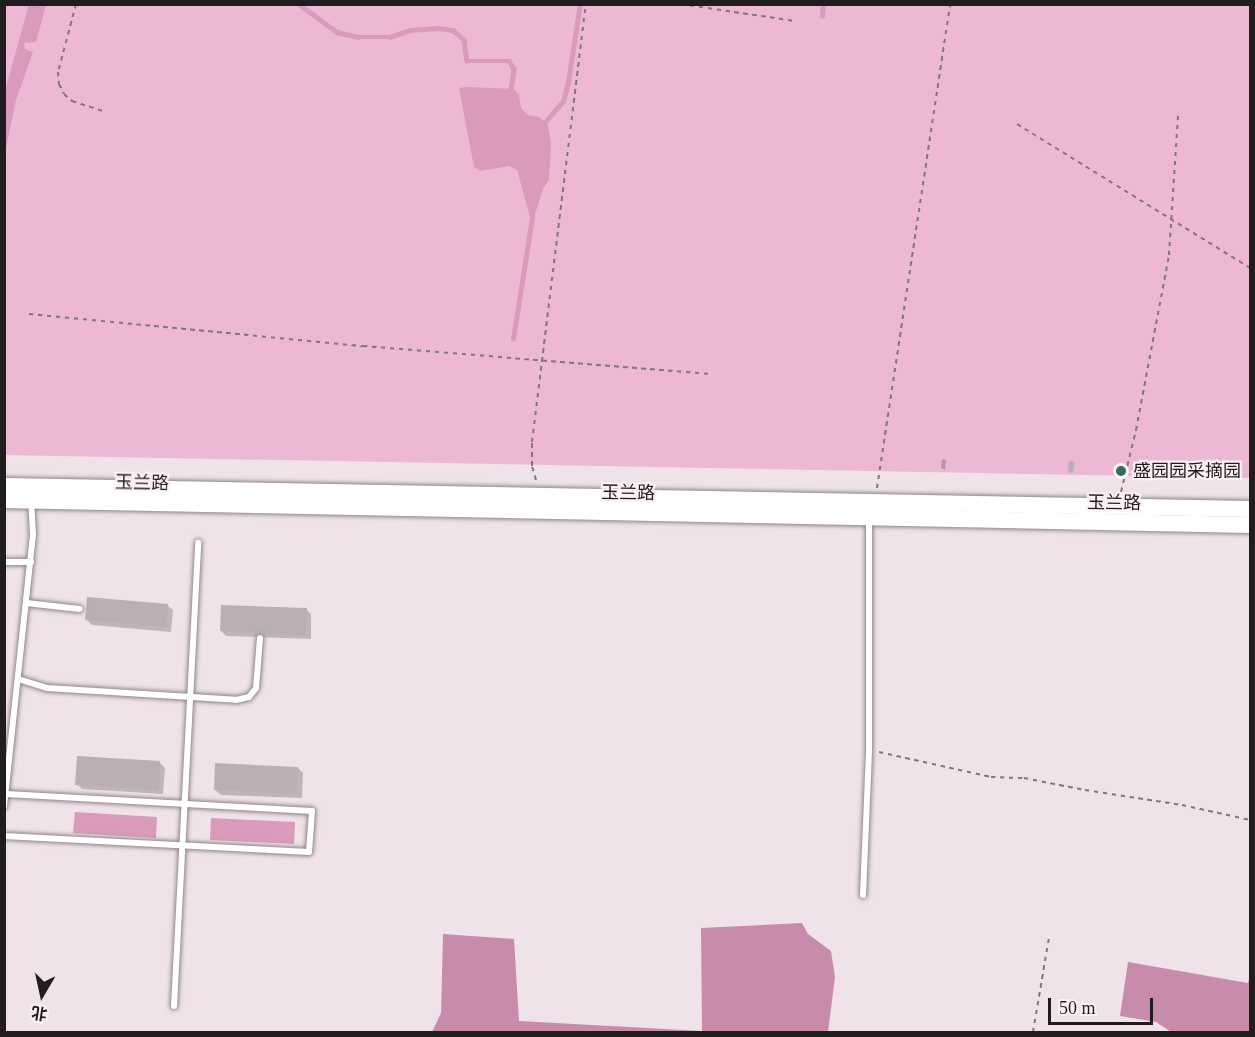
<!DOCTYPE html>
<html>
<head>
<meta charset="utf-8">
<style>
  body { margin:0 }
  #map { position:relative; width:1255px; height:1037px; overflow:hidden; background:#efe3e9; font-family:"Times New Roman","Noto Sans SC",serif }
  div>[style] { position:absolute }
  .green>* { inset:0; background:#ecb8d3 }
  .forest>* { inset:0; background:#c98bac }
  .water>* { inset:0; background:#da9abc }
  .shadow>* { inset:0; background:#0003 }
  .stream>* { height:4.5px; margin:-2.25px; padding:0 2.25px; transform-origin:2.25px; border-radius:2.25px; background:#da9abc }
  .building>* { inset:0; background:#bbafb5 }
  .path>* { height:2px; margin-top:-1px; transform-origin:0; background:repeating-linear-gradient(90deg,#7f777b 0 4.5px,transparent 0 9px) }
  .roads { filter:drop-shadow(0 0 2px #91868b) drop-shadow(0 0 2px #91868b) }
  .lane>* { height:6px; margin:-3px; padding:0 3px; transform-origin:3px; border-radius:3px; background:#fff }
  .secondary>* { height:16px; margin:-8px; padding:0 8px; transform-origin:8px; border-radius:8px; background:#fff }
  .dots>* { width:16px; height:16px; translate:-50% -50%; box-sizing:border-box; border:3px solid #fdf0f6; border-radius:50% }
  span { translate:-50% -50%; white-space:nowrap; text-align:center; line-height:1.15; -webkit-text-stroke:4.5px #fdf0f6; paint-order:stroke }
  .poi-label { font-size:18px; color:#211d1f }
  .left { translate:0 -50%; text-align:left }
  .street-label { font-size:18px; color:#211d1f }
  .frame { position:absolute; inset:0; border:6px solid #211d1f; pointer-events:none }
  .north { position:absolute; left:12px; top:965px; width:60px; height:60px; -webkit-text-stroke:4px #fdf0f6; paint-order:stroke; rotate:189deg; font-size:16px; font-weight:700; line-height:24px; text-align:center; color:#211d1f }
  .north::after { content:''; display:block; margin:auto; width:21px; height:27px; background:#211d1f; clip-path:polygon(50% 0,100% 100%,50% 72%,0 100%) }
  .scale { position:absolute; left:1048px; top:998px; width:105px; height:27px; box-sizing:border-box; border:3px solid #211d1f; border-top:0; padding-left:8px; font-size:18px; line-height:21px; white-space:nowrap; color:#211d1f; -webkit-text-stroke:4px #fdf0f6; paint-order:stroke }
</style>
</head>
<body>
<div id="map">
  <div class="green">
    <div style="clip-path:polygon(5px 5px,1250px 5px,1250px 478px,5px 455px)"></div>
  </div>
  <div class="forest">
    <div style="clip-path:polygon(802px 923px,808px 934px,831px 951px,835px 977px,828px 1032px,432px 1032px,441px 1013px,443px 934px,514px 939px,519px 1021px,702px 1031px,701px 928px)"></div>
    <div style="clip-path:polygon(1128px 962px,1248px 983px,1250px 976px,1250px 1032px,1171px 1032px,1156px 1022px,1120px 1016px)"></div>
  </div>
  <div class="water">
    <div style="clip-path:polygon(29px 4px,46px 5px,36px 42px,24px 43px,25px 49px,33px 52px,16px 100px,5px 153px,5px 91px)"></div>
    <div style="clip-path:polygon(467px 87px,514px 89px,519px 95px,521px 108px,528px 115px,539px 117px,548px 125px,551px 144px,549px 180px,543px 189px,534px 218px,531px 220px,517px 170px,509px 166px,480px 171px,474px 167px,459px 88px)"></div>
    <div style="clip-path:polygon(75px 812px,157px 817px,156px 838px,73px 833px)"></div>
    <div style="clip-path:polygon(211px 818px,295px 822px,294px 844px,210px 840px)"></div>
  </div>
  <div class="shadow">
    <div style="clip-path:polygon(942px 459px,946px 460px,945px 470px,941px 468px)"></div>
    <div style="clip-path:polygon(167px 605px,173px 610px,171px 632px,92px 625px,87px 620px)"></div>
    <div style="clip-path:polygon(306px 609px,311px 614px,311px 639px,226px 636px,221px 631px)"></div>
    <div style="clip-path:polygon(160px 763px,165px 768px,163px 794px,82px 789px,77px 784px)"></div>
    <div style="clip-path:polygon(298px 768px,303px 773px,302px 798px,221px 795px,215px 790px)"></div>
  </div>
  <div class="stream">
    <div style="left:299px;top:4px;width:47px;rotate:36.4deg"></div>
    <div style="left:337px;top:32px;width:22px;rotate:13deg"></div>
    <div style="left:358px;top:37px;width:32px"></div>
    <div style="left:390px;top:37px;width:21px;rotate:-19deg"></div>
    <div style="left:410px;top:30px;width:28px;rotate:-4deg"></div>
    <div style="left:438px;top:28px;width:15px;rotate:8deg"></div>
    <div style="left:453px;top:30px;width:15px;rotate:42deg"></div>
    <div style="left:464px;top:40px;width:21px;rotate:82deg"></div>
    <div style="left:467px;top:61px;width:42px"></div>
    <div style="left:509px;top:61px;width:9px;rotate:58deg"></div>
    <div style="left:514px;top:69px;width:21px;rotate:98deg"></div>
    <div style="left:822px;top:16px;width:12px;rotate:-85deg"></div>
    <div style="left:545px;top:122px;width:28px;rotate:-49deg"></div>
    <div style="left:563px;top:101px;width:20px;rotate:-75deg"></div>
    <div style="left:568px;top:82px;width:79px;rotate:-81.3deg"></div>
    <div style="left:513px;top:339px;width:123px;rotate:-81.1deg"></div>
  </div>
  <div class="building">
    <div style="clip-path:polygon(1069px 461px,1075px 462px,1073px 473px,1068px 472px)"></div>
    <div style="clip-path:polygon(1174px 463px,1180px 464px,1179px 474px,1173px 474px)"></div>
    <div style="clip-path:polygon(87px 597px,168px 604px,166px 627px,85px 620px)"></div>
    <div style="clip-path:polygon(221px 605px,307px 608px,306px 635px,220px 631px)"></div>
    <div style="clip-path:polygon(77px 756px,160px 761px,159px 790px,75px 785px)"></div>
    <div style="clip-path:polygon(215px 763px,298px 767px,297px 794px,214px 790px)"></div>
  </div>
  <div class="path">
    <div style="left:76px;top:4px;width:70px;rotate:104.8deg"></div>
    <div style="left:58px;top:72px;width:12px;rotate:85deg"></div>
    <div style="left:59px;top:84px;width:11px;rotate:63deg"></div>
    <div style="left:64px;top:94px;width:11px;rotate:41deg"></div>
    <div style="left:72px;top:101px;width:32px;rotate:18deg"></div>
    <div style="left:681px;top:4px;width:115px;rotate:8.5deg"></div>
    <div style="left:1017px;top:124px;width:274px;rotate:31.7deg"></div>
    <div style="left:29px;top:314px;width:336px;rotate:5.5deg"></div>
    <div style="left:363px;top:346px;width:346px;rotate:4.6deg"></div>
    <div style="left:536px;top:480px;width:15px;rotate:-106deg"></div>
    <div style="left:532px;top:466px;width:24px;rotate:-90deg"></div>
    <div style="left:532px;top:442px;width:441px;rotate:-83deg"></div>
    <div style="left:877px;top:488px;width:489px;rotate:-81.4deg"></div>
    <div style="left:1121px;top:492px;width:64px;rotate:-76.4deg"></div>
    <div style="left:1136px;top:430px;width:178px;rotate:-79.3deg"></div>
    <div style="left:1169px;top:255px;width:141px;rotate:-86.3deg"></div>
    <div style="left:879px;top:752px;width:115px;rotate:12.6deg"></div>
    <div style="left:991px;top:777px;width:33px;rotate:2deg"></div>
    <div style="left:1024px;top:778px;width:62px;rotate:11.1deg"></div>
    <div style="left:1085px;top:790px;width:98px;rotate:8.8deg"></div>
    <div style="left:1182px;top:805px;width:70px;rotate:12.4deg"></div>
    <div style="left:1033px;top:1032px;width:96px;rotate:-80.4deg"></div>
  </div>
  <div class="roads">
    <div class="lane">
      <div style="left:4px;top:562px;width:27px"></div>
      <div style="left:26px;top:603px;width:54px;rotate:6.3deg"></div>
      <div style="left:18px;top:679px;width:30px;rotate:17deg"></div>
      <div style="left:47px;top:688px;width:189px;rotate:3.6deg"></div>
      <div style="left:236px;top:700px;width:13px;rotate:-13deg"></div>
      <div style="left:249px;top:697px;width:11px;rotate:-52deg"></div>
      <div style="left:256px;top:688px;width:50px;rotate:-85.4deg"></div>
      <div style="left:4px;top:806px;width:273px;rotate:-83.9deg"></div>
      <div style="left:33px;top:535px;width:33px;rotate:-93deg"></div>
      <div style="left:4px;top:836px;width:305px;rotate:3deg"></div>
      <div style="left:309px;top:852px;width:41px;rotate:-85.8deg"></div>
      <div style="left:312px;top:811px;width:306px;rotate:-176.8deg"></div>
      <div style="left:863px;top:895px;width:145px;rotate:-87.6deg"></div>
      <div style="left:869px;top:750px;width:226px;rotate:-90deg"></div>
      <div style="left:869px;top:524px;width:7px;rotate:-63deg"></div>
      <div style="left:174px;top:1006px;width:464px;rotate:-87deg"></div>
    </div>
    <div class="secondary">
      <div style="left:4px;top:486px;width:1246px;rotate:1.06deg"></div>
      <div style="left:4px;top:500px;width:1246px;rotate:1.15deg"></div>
    </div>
  </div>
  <div class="dots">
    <div style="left:1121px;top:471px;background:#346e58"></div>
  </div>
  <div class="poi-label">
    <span class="left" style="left:1133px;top:471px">盛园园采摘园</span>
  </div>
  <div class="street-label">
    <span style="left:142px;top:483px;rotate:1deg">玉兰路</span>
    <span style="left:628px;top:493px;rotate:1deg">玉兰路</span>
    <span style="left:1114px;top:503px;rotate:1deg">玉兰路</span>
  </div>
  <div class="frame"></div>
  <div class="north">北</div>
  <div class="scale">50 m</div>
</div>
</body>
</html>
